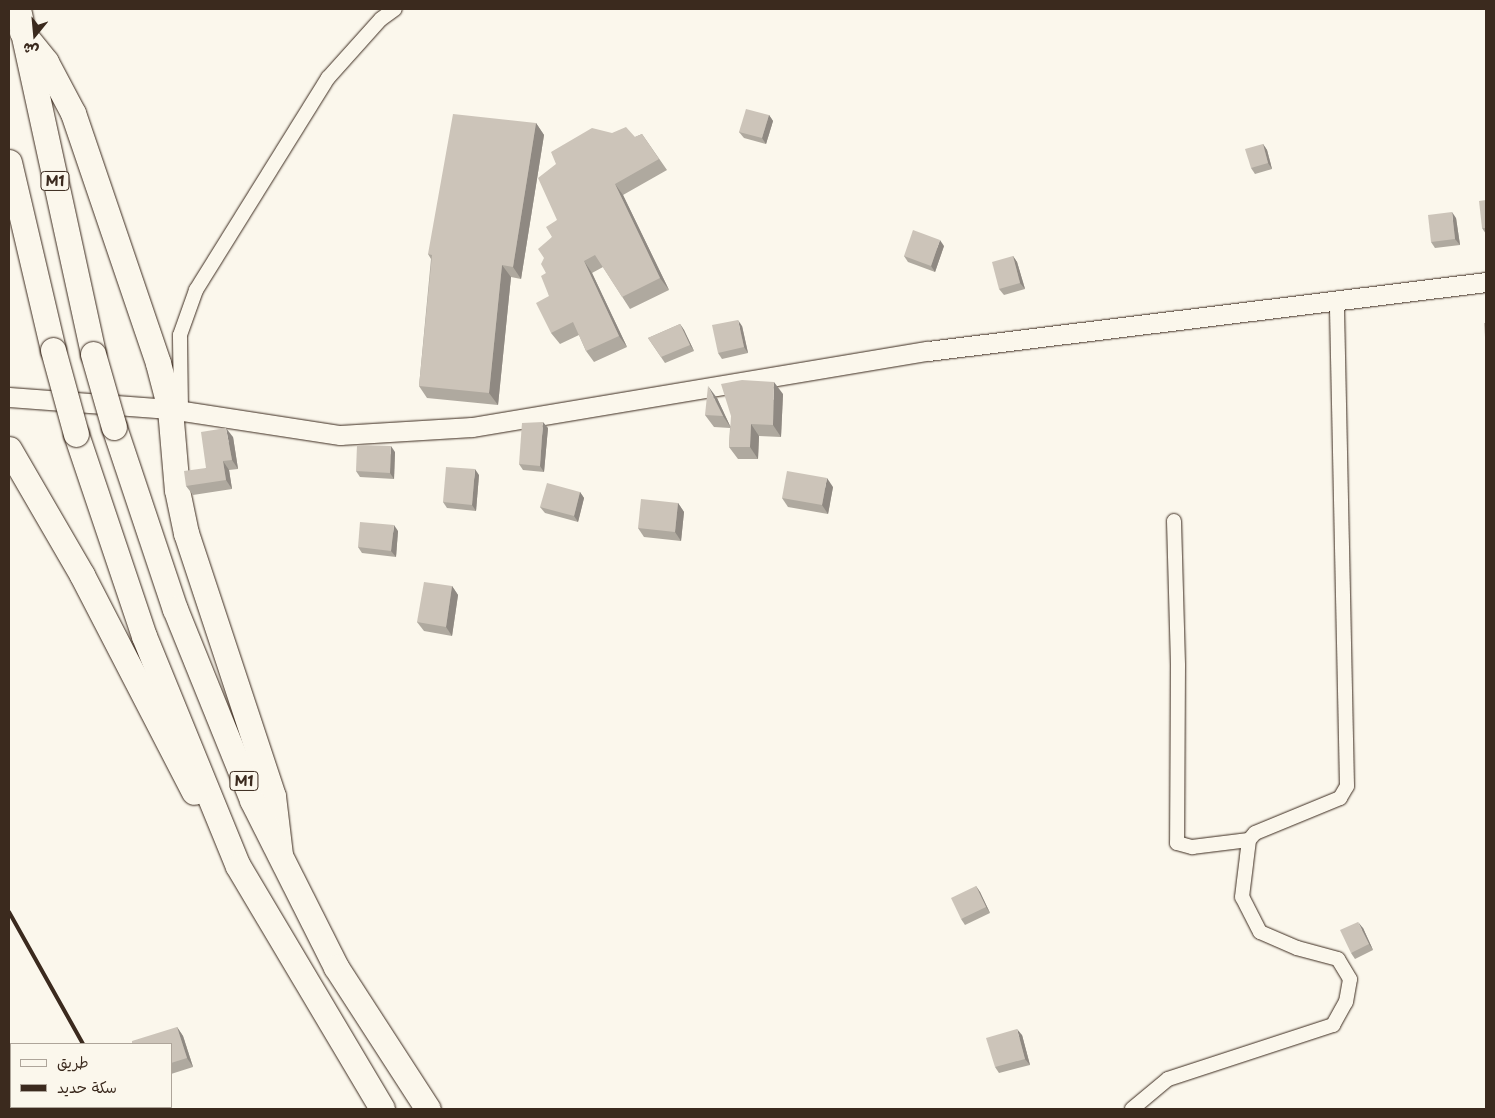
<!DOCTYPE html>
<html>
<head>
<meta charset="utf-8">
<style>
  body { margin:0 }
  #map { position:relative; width:1495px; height:1118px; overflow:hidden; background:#fbf7ec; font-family:"Playpen Sans","Playpen Sans Arabic",sans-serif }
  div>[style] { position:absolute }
  .roads { filter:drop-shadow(0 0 1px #3b2a1e) drop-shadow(0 0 1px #3b2a1e) }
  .street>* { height:14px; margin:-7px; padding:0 7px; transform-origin:7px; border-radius:7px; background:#fbf7ec }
  .secondary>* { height:19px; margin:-9.5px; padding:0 9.5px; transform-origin:9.5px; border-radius:9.5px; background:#fbf7ec }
  .highway>* { height:25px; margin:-12.5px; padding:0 12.5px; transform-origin:12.5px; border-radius:12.5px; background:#fbf7ec }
  .rail>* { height:4px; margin:-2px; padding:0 2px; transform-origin:2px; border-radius:2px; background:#3b2a1e }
  .bridges { filter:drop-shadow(0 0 1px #3b2a1e) drop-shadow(0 0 1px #3b2a1e) }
  .highway-bridge>* { height:25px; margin:-12.5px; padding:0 12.5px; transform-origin:12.5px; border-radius:12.5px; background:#fbf7ec }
  .wall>* { inset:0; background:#afa99f }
  .shaded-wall>* { inset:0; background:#8f8982 }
  .building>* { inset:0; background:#ccc4b9 }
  span { translate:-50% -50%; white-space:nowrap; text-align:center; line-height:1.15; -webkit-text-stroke:4px #fbf7ec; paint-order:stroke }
  .shield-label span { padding:1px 4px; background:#fbf7ec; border:1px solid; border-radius:4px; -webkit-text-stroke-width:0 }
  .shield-label { font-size:14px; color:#3b2a1e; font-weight:700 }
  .frame { position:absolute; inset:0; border:10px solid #3b2a1e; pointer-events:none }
  .legend { position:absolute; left:10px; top:1043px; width:162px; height:65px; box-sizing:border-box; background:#fbf7ec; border:1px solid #aea59a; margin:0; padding:6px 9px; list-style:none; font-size:15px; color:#3b2a1e }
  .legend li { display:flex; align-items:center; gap:10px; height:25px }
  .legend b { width:25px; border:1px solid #aea59a }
  .north { position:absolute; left:10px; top:10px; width:50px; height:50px; -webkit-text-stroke:4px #fbf7ec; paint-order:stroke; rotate:197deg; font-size:14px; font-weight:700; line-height:20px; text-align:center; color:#3b2a1e }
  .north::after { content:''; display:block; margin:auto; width:18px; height:22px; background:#3b2a1e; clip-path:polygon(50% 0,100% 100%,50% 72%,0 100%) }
</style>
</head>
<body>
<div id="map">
  <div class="roads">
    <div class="street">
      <div style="left:181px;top:410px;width:75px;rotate:-90.8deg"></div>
      <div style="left:180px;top:335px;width:48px;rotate:-70.4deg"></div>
      <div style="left:196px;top:290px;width:250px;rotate:-58.1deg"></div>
      <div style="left:328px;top:78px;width:79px;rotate:-48.1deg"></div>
      <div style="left:381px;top:19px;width:17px;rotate:-36deg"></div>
      <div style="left:1174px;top:521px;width:145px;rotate:88.4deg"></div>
      <div style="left:1178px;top:666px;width:177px;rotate:90.3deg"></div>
      <div style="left:1177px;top:843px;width:16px;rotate:15deg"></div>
      <div style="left:1192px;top:847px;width:57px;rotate:-7deg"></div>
      <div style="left:1249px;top:840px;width:9px;rotate:-49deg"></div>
      <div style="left:1255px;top:833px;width:92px;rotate:-22.4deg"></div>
      <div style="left:1340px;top:798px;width:14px;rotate:-60deg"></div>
      <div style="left:1347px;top:786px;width:484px;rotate:-91.2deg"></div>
      <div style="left:9px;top:1100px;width:2px"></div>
      <div style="left:87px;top:1107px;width:4px;rotate:34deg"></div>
      <div style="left:1132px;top:1109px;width:47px;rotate:-39.8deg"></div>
      <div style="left:1168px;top:1079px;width:174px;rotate:-18.1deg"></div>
      <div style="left:1333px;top:1025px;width:26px;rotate:-61deg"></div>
      <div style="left:1346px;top:1002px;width:23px;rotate:-80deg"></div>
      <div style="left:1350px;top:979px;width:23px;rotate:-121deg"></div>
      <div style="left:1338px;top:959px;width:42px;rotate:-165deg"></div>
      <div style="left:1297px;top:948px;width:40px;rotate:-156.6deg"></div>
      <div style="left:1260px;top:932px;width:39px;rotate:-117deg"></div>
      <div style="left:1242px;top:897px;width:57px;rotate:-83deg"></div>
    </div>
    <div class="secondary">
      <div style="left:9px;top:397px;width:161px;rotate:4.3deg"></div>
      <div style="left:170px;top:409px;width:172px;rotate:8.7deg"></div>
      <div style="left:340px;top:435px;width:132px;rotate:-3.5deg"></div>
      <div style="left:472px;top:427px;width:462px;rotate:-9.5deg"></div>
      <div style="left:928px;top:351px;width:562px;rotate:-7.05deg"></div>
    </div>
    <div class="highway">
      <div style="left:18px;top:9px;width:353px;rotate:77.7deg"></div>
      <div style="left:22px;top:32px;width:38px;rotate:51deg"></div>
      <div style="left:46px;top:62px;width:58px;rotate:62.1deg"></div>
      <div style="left:73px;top:113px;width:264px;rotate:71.2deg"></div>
      <div style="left:158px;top:363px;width:48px;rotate:75.4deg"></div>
      <div style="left:170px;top:409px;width:81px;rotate:85.1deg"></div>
      <div style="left:177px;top:490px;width:44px;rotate:78.2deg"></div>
      <div style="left:186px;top:533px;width:277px;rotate:71.7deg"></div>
      <div style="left:273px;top:796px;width:59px;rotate:83.2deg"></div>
      <div style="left:9px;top:162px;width:193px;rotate:76.8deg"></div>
      <div style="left:114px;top:427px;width:192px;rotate:71.5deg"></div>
      <div style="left:175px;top:609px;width:206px;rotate:68deg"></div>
      <div style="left:252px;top:800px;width:187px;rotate:63.3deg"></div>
      <div style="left:336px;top:967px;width:169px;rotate:57.1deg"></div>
      <div style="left:76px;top:434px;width:213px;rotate:71.4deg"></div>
      <div style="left:144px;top:636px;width:248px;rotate:67.8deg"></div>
      <div style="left:238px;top:866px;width:282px;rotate:59.3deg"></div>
      <div style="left:9px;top:449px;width:146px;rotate:59.9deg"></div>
      <div style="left:82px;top:575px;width:244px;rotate:62.7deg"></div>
    </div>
  </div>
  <div class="rail">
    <div style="left:9px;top:912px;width:151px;rotate:60.7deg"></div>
    <div style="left:119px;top:1107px;width:2px;rotate:63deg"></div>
  </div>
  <div class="bridges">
    <div class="highway-bridge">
      <div style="left:53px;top:350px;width:87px;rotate:74.7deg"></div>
      <div style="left:93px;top:354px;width:76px;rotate:74deg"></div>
    </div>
  </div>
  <div class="wall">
    <div style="clip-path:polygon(769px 115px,773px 121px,766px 144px,744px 138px,739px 132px)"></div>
    <div style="clip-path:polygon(536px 123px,544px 135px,521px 279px,511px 277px,498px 405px,427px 398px,419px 386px,431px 259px,428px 254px)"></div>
    <div style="clip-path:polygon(642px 134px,667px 170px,623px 195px,669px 290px,630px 309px,603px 267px,592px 273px,627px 347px,594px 362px,586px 351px,579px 335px,560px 344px,551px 333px,549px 296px,544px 258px,552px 237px,557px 220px,635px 137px)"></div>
    <div style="clip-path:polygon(1263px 144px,1267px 150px,1272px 169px,1255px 174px,1251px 168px)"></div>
    <div style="clip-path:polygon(1486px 200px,1486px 234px,1482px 228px)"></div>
    <div style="clip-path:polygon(1456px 218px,1460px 245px,1435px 248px,1431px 242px)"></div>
    <div style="clip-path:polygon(944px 246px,935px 272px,908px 262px,904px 256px)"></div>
    <div style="clip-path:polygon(1013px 256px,1017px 262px,1025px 289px,1004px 295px,999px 289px)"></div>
    <div style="clip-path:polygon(680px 324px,684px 330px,694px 351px,665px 363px,648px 338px)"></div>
    <div style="clip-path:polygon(742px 326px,748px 353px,722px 359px,718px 353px)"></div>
    <div style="clip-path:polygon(783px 394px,781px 437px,759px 436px,758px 459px,738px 459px,729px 447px,730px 428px,714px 427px,705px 415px,717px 398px,730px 426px)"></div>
    <div style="clip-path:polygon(548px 428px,544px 472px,523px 470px,519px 464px)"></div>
    <div style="clip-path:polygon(233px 437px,238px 469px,229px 470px,232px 489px,193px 495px,186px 486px,206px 468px)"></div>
    <div style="clip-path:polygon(395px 452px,394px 479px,360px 477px,356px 471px)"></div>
    <div style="clip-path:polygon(479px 475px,476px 511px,447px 508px,443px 502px)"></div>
    <div style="clip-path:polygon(833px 487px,828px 514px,788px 507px,782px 498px)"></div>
    <div style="clip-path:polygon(580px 492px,584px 498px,578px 522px,545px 513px,540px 507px)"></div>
    <div style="clip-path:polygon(678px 503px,684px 512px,681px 541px,644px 537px,638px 528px)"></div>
    <div style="clip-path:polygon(398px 531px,396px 557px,362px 553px,358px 547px)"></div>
    <div style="clip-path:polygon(452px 586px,458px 595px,452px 636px,424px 631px,417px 622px)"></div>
    <div style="clip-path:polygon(976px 886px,980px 892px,990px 913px,965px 925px,961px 919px)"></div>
    <div style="clip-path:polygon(1363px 928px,1373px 950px,1355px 959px,1351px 953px)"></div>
    <div style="clip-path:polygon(177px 1027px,183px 1036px,193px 1067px,171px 1074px,171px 1044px)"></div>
    <div style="clip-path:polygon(1022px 1035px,1030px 1065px,999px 1073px,995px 1067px)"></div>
  </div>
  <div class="shaded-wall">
    <div style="clip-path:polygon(769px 115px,773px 121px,766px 144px,762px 138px)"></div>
    <div style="clip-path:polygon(536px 123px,544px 135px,521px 279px,513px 267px)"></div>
    <div style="clip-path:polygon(1263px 144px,1267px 150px,1272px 169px,1268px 163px)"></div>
    <div style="clip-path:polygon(615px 184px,623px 195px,669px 290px,660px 278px)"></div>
    <div style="clip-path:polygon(1452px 212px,1456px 218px,1460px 245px,1455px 239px)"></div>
    <div style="clip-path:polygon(940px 240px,944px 246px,935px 272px,931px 266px)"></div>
    <div style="clip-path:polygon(1013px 256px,1017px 262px,1025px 289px,1020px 283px)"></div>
    <div style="clip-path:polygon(584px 261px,592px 273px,627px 347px,619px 336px)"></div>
    <div style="clip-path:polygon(502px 265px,511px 277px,498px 405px,489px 393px)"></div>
    <div style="clip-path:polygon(738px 320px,742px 326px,748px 353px,744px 347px)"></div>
    <div style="clip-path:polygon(680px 324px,684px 330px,694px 351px,690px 345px)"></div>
    <div style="clip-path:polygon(774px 382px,783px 394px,781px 437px,773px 425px)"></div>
    <div style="clip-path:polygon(708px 386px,717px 398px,731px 428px,723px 416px)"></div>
    <div style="clip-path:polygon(543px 422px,548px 428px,544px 472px,540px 466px)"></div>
    <div style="clip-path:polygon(751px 424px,759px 436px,758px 459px,750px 447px)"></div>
    <div style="clip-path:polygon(226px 428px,233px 437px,238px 469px,232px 460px)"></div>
    <div style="clip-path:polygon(391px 446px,395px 452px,394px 479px,390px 473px)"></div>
    <div style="clip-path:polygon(223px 461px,229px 470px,232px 489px,226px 480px)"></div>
    <div style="clip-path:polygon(475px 469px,479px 475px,476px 511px,472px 505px)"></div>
    <div style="clip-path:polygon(827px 478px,833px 487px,828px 514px,822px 505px)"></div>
    <div style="clip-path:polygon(580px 492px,584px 498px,578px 522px,574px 516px)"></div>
    <div style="clip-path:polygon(678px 503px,684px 512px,681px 541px,675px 532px)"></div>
    <div style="clip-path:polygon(394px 525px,398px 531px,396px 557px,391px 551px)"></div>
    <div style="clip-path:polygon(452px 586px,458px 595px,452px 636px,446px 627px)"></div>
    <div style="clip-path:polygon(976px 886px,980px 892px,990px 913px,986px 907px)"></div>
    <div style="clip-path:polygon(1358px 922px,1363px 928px,1373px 950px,1369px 944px)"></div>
    <div style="clip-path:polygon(177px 1027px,183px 1036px,193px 1067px,187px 1058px)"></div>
    <div style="clip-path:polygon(1017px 1029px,1022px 1035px,1030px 1065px,1025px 1059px)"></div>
  </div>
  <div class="building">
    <div style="clip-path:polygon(746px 109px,769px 115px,762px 138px,739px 132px)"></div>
    <div style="clip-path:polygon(453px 114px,536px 123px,513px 267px,502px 265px,489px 393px,419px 386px,432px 255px,428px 254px)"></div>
    <div style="clip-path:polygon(626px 127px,635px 137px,642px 134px,659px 159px,615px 184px,660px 278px,622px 297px,595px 255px,584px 261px,619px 336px,586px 351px,573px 322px,551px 333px,536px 303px,549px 296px,541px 276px,546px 273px,541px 264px,544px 258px,538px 249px,552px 237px,546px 227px,557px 220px,538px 178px,556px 164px,551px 152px,592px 128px,612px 133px)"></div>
    <div style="clip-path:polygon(1263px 144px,1268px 163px,1251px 168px,1245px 149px)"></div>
    <div style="clip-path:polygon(1486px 200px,1486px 228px,1482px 228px,1479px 201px)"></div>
    <div style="clip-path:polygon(1452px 212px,1455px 239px,1431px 242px,1428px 215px)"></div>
    <div style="clip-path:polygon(913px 230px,940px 240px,931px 266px,904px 256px)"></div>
    <div style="clip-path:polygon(1013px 256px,1020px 283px,999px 289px,992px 262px)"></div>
    <div style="clip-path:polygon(738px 320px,744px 347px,718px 353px,712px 325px)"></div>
    <div style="clip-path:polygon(1484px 323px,1486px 323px,1486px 351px)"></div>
    <div style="clip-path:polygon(680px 324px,690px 345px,661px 357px,648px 338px)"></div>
    <div style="clip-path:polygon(742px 380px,774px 382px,773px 425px,751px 424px,750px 447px,729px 447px,731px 416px,721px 384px)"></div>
    <div style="clip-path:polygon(708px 386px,723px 416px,705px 415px)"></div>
    <div style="clip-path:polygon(543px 422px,540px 466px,519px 464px,522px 423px)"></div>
    <div style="clip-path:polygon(226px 428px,232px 460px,223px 461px,226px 480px,186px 486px,184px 471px,206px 468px,201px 432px)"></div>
    <div style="clip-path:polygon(357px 445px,391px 446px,390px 473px,356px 471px)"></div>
    <div style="clip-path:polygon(446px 467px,475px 469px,472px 505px,443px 502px)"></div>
    <div style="clip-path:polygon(787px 471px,827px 478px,822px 505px,782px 498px)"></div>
    <div style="clip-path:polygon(547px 483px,580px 492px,574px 516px,540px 507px)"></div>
    <div style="clip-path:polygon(641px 499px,678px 503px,675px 532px,638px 528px)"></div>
    <div style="clip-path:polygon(360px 522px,394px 525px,391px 551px,358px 547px)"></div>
    <div style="clip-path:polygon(424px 582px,452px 586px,446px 627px,417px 622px)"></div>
    <div style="clip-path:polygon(976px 886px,986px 907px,961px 919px,951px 898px)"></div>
    <div style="clip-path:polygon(1358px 922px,1369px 944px,1351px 953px,1340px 930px)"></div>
    <div style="clip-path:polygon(177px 1027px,187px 1058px,171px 1063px,171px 1044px,132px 1044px,132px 1041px)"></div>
    <div style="clip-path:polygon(1017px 1029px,1025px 1059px,995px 1067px,986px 1038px)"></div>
  </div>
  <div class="shield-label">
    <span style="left:55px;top:181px">M1</span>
    <span style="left:244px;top:781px">M1</span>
  </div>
  <div class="frame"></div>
  <ul class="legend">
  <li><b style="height:6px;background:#fbf7ec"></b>طريق</li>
  <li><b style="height:6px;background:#3b2a1e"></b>سكة حديد</li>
  </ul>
  <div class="north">ش</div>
</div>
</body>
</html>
